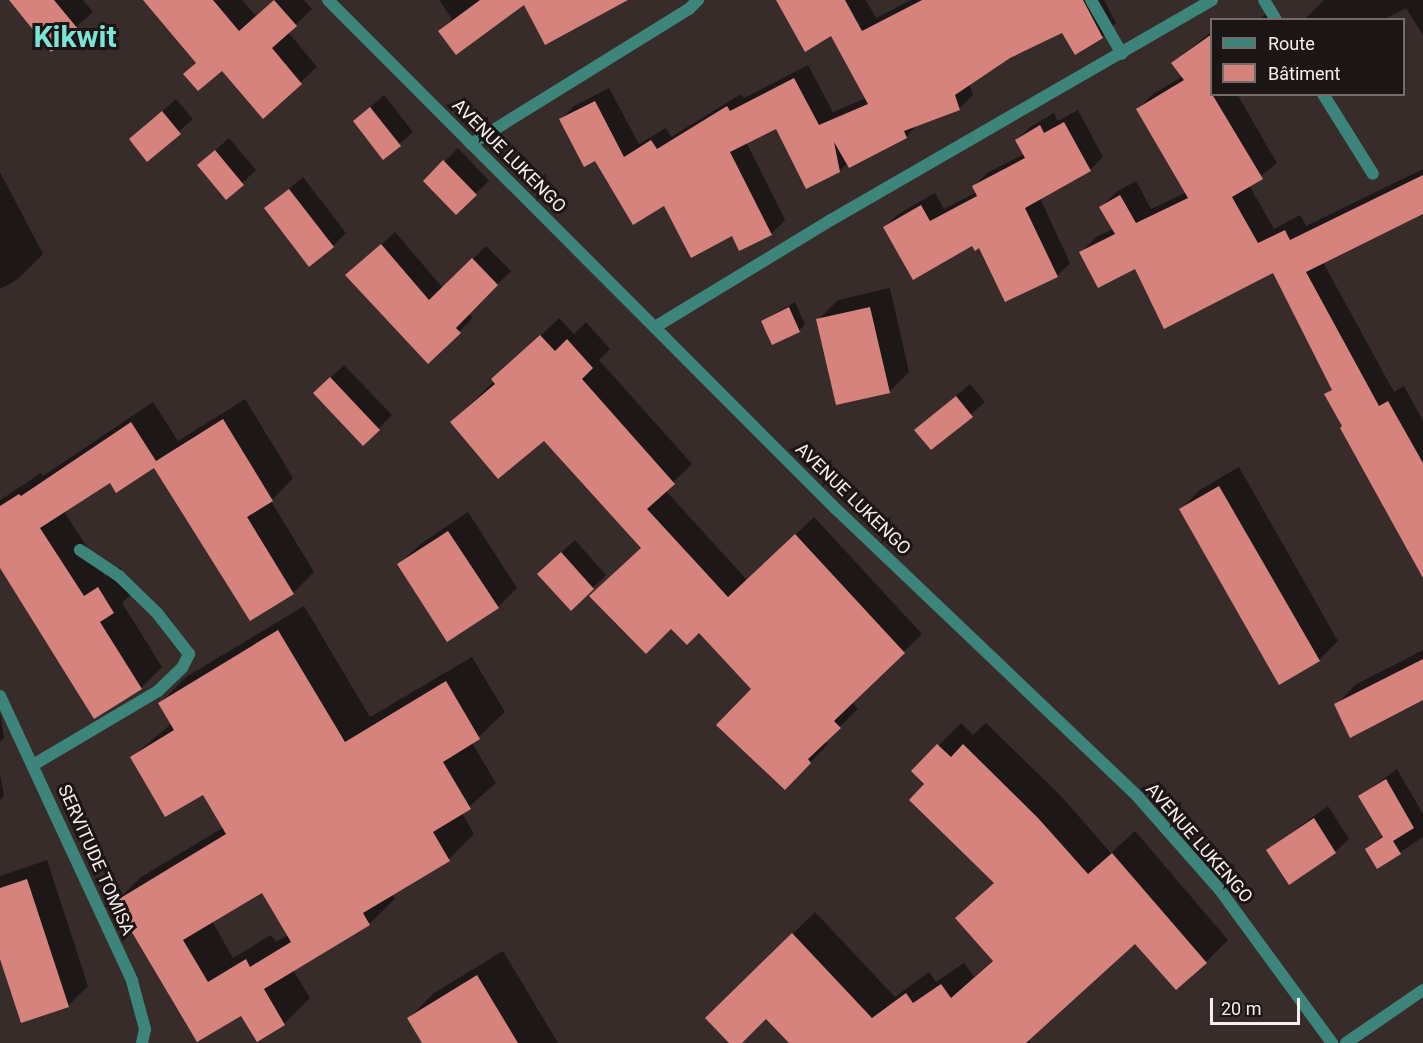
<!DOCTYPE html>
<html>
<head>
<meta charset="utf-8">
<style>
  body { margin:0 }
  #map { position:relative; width:1423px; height:1043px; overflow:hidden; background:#382c2b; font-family:Roboto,sans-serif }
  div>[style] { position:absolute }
  .shadow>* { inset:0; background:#0007 }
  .building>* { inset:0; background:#d6837e }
  .service>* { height:12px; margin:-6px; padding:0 6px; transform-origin:6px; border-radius:6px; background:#3d857b }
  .minor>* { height:12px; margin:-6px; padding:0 6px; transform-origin:6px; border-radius:6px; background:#3d857b }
  .tertiary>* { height:12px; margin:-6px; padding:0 6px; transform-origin:6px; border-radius:6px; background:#3d857b }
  span { translate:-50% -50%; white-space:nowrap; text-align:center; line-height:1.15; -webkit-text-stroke:6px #1b1615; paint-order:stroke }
  .street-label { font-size:18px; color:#f7eeed }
  .town-label { font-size:30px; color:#7ce4d6; font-weight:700 }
  .legend { position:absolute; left:1210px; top:18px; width:195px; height:78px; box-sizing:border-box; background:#1b1615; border:2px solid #736c6b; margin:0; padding:8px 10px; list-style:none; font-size:18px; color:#f7eeed }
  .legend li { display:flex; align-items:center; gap:12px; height:30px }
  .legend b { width:30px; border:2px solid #736c6b }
  .scale { position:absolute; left:1210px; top:998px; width:90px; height:27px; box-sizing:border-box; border:3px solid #f7eeed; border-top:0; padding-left:8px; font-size:18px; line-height:21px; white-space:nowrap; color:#f7eeed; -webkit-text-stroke:4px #1b1615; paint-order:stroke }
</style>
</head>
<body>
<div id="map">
  <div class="shadow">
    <div style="clip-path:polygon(9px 0,83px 0,93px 12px,51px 49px)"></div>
    <div style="clip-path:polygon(145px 0,242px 0,256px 16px,275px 0,304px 0,312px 9px,288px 32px,317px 67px,263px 117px,222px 69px,185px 74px,197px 62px)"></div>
    <div style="clip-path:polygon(439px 0,611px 0,525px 3px,440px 31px,452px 19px)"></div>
    <div style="clip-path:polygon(777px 0,866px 0,876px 18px,911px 0,1104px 0,1116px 23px,1102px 37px,1063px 31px,1009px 57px,969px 84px,973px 95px,959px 109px,918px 124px,906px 137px,848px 163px,839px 171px,776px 126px,746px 142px,785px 220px,771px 234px,733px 234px,664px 204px,596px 159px,561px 119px,574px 106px,609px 88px,639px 144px,666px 128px,671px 137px,741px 94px,744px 98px,808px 65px,833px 112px,866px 98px,832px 34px)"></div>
    <div style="clip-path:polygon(1324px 0,1423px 0,1423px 35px,1406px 8px,1383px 20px,1304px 20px)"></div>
    <div style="clip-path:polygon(1271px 11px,1277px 20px,1258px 20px)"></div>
    <div style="clip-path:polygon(1212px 31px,1212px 94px,1237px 94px,1277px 163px,1249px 185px,1274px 229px,1300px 215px,1306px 226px,1423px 169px,1423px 212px,1323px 262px,1394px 392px,1404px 386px,1423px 421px,1423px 575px,1326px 394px,1333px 388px,1274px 271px,1136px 267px,1081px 252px,1096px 237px,1113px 229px,1101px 207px,1116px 192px,1136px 181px,1151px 209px,1187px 192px,1138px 109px,1153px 94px,1183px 76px,1173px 63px)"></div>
    <div style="clip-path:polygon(384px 95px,413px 132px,384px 158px,355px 121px)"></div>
    <div style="clip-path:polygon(176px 99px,193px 119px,147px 159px,131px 139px)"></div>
    <div style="clip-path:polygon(1078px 110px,1103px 157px,1090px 170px,1040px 198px,1070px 263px,1057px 276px,973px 244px,885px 227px,898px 214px,935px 193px,944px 209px,977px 192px,974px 186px,987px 173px,1024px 154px,1017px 140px,1030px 127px,1054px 113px,1058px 121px)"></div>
    <div style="clip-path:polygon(229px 138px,256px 170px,226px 198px,199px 165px)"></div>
    <div style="clip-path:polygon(458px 148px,489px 181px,456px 213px,425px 181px)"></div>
    <div style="clip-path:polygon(0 172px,43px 254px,18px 279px,0 289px)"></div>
    <div style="clip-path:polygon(303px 177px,346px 233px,333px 246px,266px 208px)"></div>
    <div style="clip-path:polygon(395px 232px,443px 288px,486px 246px,511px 271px,468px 313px,473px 318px,428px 362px,347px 275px)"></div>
    <div style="clip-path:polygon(890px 288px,909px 372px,889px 392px,818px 320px,838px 300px)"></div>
    <div style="clip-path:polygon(795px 302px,805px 324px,799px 331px,762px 321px)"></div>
    <div style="clip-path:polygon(559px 318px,574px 334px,586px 322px,610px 349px,599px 360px,692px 464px,665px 490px,747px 580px,814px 517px,922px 634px,852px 702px,858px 709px,825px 741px,828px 744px,803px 770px,753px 689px,699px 631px,642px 548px,544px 439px,452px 422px)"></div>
    <div style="clip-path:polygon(344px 365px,392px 415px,363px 444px,315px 393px)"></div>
    <div style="clip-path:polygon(970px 384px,985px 402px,931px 448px,916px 430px)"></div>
    <div style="clip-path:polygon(245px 399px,293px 478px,271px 501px,314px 572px,293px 593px,155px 466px,110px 481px,64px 511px,105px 576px,120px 567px,134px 591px,122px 603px,162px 667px,141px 688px,0 565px,0 500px,41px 473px,43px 476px,153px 402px,178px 441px)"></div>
    <div style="clip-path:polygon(1239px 467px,1338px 641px,1319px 660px,1180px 510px,1200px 490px)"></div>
    <div style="clip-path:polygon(468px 512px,517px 588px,498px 607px,399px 564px,419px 545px)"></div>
    <div style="clip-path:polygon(575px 540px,606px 575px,571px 609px,552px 561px)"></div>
    <div style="clip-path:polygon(evenodd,304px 606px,370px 717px,472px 657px,505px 712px,472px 743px,496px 783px,462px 813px,474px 834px,449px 859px,392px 894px,395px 899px,369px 924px,293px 970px,310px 998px,284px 1024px,257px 1040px,242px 1014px,116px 902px,141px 877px,224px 827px,203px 793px,132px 757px,172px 723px,160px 703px,186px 677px,304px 606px,262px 891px,288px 935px,276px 942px,271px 935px,233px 958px,212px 921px,262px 891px)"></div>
    <div style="clip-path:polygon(1423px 650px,1423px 699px,1336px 705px,1355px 685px)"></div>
    <div style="clip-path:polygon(0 713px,4px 738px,0 742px)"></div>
    <div style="clip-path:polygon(961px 723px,973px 735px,986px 723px,1061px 796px,1111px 853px,1135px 831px,1228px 940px,1206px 962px,1136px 942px,1028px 1039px,1031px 1043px,791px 1043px,766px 1017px,740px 1043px,731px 1043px,707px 1018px,815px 912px,895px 997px,929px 972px,936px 982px,964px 963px,974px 977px,994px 959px,957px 918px,995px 882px,913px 771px)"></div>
    <div style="clip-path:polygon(1397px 769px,1423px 814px,1423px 837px,1378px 867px,1367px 849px,1383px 835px,1360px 796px)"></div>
    <div style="clip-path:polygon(0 773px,4px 796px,0 800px)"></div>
    <div style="clip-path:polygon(1328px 806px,1349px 839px,1335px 852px,1267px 850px)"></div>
    <div style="clip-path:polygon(47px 860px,88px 986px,68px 1006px,0 954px,0 876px)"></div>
    <div style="clip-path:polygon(503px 951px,558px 1043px,424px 1043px,409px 1018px,434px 993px)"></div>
  </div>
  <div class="building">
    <div style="clip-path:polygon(9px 0,54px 0,78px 29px,51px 52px)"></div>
    <div style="clip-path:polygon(143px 0,213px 0,239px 31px,274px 0,297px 26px,272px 48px,302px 84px,263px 119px,222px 71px,198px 91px,183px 74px,196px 63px)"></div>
    <div style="clip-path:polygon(480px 0,628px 0,545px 45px,524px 5px,456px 55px,438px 31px)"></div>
    <div style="clip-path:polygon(776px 0,845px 0,862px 31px,922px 0,1083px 0,1103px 38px,1075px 55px,1062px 33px,1010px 58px,955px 95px,960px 110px,904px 131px,907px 138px,849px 168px,834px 142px,840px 172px,806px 189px,776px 129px,730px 152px,772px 235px,739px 251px,732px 236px,691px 258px,664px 206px,633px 225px,595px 161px,584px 167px,559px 119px,595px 101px,624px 157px,651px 140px,657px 149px,727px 106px,730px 111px,794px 78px,819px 125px,868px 104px,831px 36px,805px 52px)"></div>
    <div style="clip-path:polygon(1212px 34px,1212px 94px,1263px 179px,1232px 197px,1258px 243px,1285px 230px,1290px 240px,1423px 175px,1423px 214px,1306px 272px,1379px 406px,1388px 401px,1423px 463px,1423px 578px,1340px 428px,1342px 426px,1324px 394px,1332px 390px,1273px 273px,1164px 329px,1135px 269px,1098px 288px,1079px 252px,1115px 234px,1099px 207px,1120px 195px,1136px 223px,1188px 198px,1136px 109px,1184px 80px,1171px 63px)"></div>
    <div style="clip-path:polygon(370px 107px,401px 146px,383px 160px,353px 121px)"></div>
    <div style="clip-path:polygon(162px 111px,181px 134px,147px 162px,129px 139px)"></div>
    <div style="clip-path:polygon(1064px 122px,1091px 171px,1025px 208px,1058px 277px,1005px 302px,979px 248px,975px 251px,972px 246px,913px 280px,883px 227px,921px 205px,930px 221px,977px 196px,972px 186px,1025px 158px,1015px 140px,1040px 125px,1044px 133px)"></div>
    <div style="clip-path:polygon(215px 150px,244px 185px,226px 200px,197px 165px)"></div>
    <div style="clip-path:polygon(443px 160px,477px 195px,456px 215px,423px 181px)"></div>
    <div style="clip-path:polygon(289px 189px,334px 247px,309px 267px,264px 208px)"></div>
    <div style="clip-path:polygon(381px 244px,429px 300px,472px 258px,498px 285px,456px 328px,461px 333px,428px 364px,345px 275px)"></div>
    <div style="clip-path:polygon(789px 307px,800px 332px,772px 345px,761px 321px)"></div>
    <div style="clip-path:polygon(870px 307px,890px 393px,836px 405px,816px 319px)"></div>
    <div style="clip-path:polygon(540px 335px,555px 351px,567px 339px,593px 368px,582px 379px,675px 484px,647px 509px,728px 597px,795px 534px,905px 653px,834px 721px,841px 728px,808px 759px,811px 763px,785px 790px,716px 725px,751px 689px,699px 633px,687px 645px,671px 629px,646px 654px,589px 596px,641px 548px,544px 441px,498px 479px,450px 422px,495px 384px,491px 379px)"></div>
    <div style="clip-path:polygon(330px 377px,380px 430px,363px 446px,313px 393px)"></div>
    <div style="clip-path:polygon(956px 396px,973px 417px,931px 450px,914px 430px)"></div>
    <div style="clip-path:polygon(223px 419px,273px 501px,247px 517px,294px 594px,250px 621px,154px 468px,116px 493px,110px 483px,40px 528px,84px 596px,98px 587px,114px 613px,100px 622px,142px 689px,94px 719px,0 568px,0 506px,19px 494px,21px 496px,131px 422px,156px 461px)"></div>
    <div style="clip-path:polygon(1219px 486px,1320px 661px,1279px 685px,1179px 509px)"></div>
    <div style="clip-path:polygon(448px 531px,499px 608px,447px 642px,397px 564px)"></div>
    <div style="clip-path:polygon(561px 552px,594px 589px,571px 611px,537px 574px)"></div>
    <div style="clip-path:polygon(evenodd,278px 630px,345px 742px,446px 681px,480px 739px,443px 762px,471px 809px,433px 832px,450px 861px,363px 913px,370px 925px,264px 989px,285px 1025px,257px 1042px,241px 1016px,197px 1042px,114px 902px,226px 834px,203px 795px,165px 817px,130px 757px,174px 730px,158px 703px,278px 630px,262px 893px,291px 942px,250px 967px,246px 959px,208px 982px,183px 940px,262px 893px)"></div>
    <div style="clip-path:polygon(1423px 659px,1423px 700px,1350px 738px,1334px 704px)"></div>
    <div style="clip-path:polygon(937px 744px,951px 757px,963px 744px,1038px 818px,1088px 874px,1112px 853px,1207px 963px,1176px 990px,1135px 944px,1026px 1043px,789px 1043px,766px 1019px,742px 1043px,729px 1043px,705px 1018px,792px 933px,872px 1018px,906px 993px,913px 1003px,941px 984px,951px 998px,993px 961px,955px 918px,994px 883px,909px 800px,924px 784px,911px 771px)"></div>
    <div style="clip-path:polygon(1386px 779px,1414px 828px,1393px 841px,1401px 854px,1377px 869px,1365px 849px,1383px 837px,1358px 796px)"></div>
    <div style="clip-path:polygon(1314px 818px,1336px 853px,1289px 885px,1266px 850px)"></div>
    <div style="clip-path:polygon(27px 879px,69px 1007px,21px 1023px,0 959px,0 888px)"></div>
    <div style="clip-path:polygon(477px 975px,518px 1043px,422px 1043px,407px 1018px)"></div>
  </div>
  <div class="service">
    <div style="left:0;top:696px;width:314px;rotate:65.1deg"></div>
    <div style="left:132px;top:981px;width:50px;rotate:74.8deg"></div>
    <div style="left:145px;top:1029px;width:14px;rotate:102deg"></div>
    <div style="left:33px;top:765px;width:145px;rotate:-30.6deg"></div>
    <div style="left:158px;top:691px;width:33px;rotate:-44deg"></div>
    <div style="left:182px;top:668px;width:16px;rotate:-63deg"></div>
    <div style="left:189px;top:654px;width:52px;rotate:-128deg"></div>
    <div style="left:157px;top:613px;width:53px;rotate:-135.8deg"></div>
    <div style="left:119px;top:576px;width:47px;rotate:-146.3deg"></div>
  </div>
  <div class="minor">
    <div style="left:328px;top:0;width:719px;rotate:45.06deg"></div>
    <div style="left:836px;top:509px;width:417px;rotate:43.6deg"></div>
    <div style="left:1138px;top:797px;width:124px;rotate:48.6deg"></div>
    <div style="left:1220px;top:890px;width:190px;rotate:53.8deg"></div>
    <div style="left:1091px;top:0;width:62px;rotate:60.1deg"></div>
    <div style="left:1264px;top:0;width:23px;rotate:59deg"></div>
    <div style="left:1323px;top:94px;width:94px;rotate:58deg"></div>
    <div style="left:471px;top:144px;width:256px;rotate:-31.8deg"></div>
    <div style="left:689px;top:9px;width:13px;rotate:-45deg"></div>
    <div style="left:655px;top:327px;width:206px;rotate:-31.3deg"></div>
    <div style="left:831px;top:220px;width:440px;rotate:-30deg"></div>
  </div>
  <div class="tertiary">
    <div style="left:1346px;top:1043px;width:93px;rotate:-34.5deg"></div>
  </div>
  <div class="street-label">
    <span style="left:509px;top:156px;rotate:45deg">AVENUE LUKENGO</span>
    <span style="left:853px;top:499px;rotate:44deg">AVENUE LUKENGO</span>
    <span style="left:1199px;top:843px;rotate:49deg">AVENUE LUKENGO</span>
    <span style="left:96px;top:860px;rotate:66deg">SERVITUDE TOMISA</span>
  </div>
  <div class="town-label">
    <span style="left:75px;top:37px">Kikwit</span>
  </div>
  <ul class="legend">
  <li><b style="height:8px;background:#3d857b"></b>Route</li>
  <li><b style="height:16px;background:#d6837e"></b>Bâtiment</li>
  </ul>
  <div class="scale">20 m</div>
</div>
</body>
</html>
